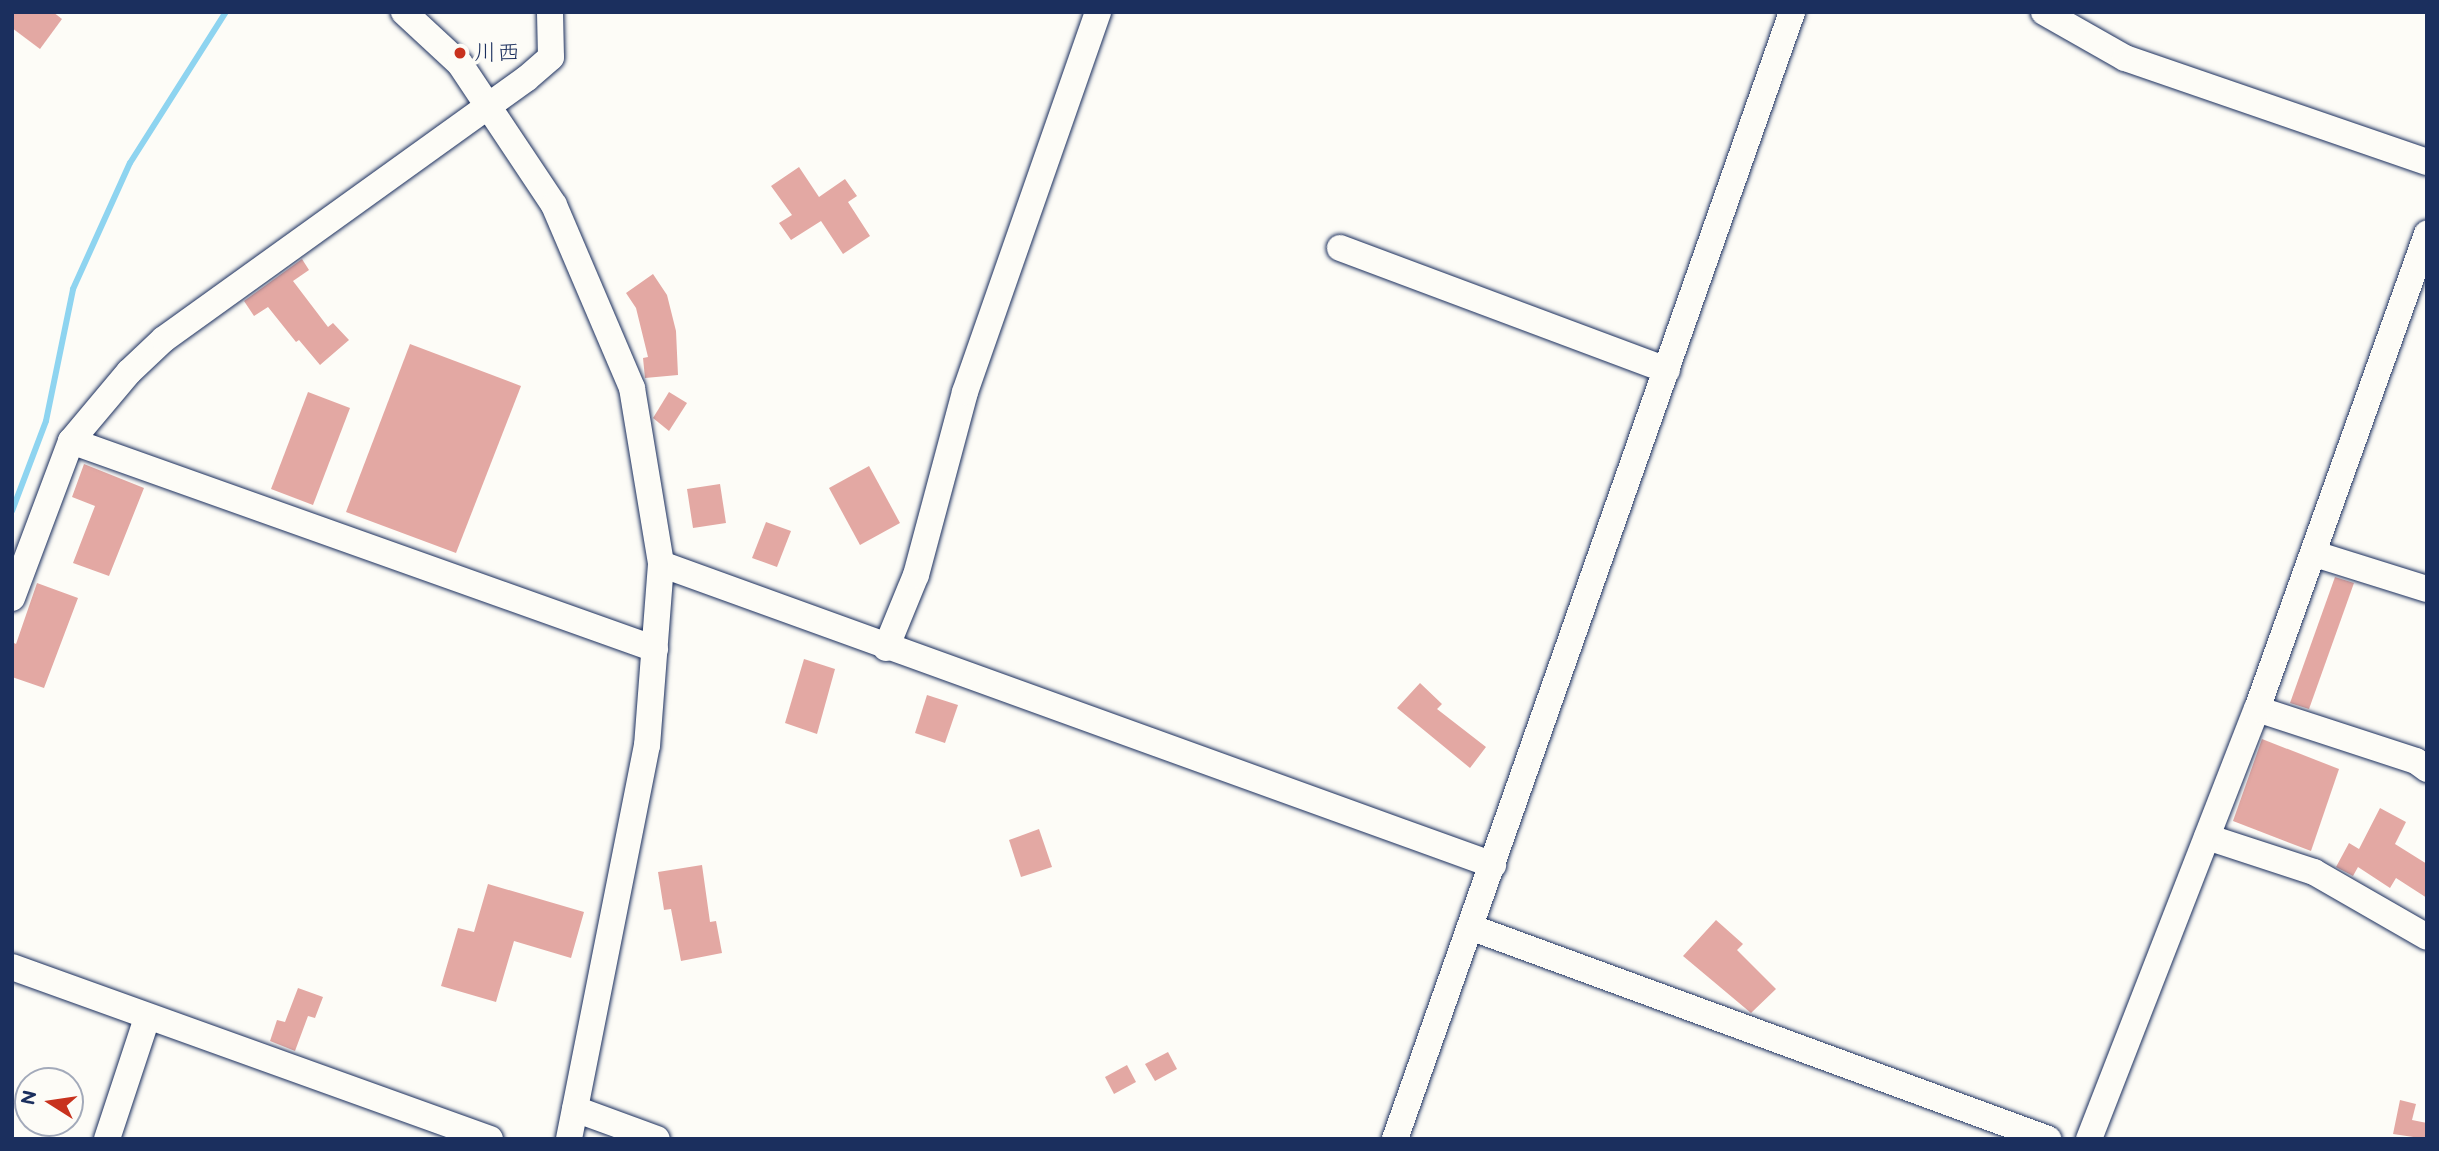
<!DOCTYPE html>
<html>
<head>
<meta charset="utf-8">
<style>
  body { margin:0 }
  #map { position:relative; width:2439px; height:1151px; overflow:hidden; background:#fdfcf7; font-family:"Balsamiq Sans","Klee One",sans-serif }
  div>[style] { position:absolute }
  .stream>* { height:6px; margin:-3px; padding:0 3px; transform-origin:3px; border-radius:3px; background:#8ed4f0 }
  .building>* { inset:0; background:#e3a8a3 }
  .roads { filter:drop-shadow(0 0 2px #1b2f5e) drop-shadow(0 0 2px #1b2f5e) }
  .minor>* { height:26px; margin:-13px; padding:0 13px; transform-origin:13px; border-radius:13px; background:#fdfcf7 }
  .dots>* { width:19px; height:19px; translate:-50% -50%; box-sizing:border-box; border:4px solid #fdfcf7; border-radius:50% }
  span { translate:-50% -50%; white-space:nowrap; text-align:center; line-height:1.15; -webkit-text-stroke:7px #fdfcf7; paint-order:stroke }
  .poi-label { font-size:23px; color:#1b2f5e }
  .left { translate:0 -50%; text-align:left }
  .frame { position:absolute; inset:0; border:14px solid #1b2f5e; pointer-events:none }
  .north { position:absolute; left:14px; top:1067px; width:70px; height:70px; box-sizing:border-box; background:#fdfcf7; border:2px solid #a3aaba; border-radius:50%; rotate:282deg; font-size:19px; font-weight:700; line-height:28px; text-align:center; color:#1b2f5e }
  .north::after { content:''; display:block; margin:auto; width:24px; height:32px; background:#c8321e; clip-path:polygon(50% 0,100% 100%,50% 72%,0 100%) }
</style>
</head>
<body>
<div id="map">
  <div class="stream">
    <div style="left:12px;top:511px;width:96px;rotate:-69.3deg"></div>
    <div style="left:46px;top:421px;width:135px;rotate:-78.4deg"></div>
    <div style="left:73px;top:289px;width:138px;rotate:-65.7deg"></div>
    <div style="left:130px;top:163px;width:179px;rotate:-57.6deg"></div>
  </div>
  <div class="building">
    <div style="clip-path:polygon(12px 12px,53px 12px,62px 19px,40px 49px,12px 28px)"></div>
    <div style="clip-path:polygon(799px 167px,819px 197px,845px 179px,857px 196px,848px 202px,870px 236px,843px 254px,821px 221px,791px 240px,779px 223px,792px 215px,771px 186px)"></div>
    <div style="clip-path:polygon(302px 259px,309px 270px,293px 281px,328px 327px,333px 323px,349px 340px,320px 365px,299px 340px,296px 342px,268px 307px,254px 316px,244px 301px)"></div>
    <div style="clip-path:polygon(653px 274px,667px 295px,676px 331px,678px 375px,645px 378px,643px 358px,648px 357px,636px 308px,626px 293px)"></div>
    <div style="clip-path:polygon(410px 344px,521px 386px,456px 553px,346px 512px)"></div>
    <div style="clip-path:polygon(308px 392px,350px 408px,313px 505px,271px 489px)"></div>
    <div style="clip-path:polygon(669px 392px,687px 403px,669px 431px,653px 418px)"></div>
    <div style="clip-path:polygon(84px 464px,144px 488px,109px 576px,73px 563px,95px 506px,72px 497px)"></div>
    <div style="clip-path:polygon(869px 466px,900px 523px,860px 545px,829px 488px)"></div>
    <div style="clip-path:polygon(720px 484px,726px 523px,693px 528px,687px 489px)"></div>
    <div style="clip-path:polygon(766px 522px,791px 531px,777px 567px,752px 558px)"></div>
    <div style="clip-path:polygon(2335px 577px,2354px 583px,2309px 709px,2290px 703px)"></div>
    <div style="clip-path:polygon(37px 583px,78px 598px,44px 688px,12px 677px,12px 642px,16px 644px)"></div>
    <div style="clip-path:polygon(804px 659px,835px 669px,817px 734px,785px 723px)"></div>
    <div style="clip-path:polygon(1420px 683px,1442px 704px,1437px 709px,1486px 747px,1470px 768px,1397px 708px)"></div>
    <div style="clip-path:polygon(927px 695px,958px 705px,945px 743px,915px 733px)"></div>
    <div style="clip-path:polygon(2262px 739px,2339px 769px,2311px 851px,2233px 821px)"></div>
    <div style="clip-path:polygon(2380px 808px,2406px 822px,2395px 844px,2427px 864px,2427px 898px,2396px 878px,2390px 888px,2358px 867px,2353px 876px,2336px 867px,2349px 843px,2359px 849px)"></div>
    <div style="clip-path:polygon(1039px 829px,1052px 867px,1021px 877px,1009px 840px)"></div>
    <div style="clip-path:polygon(702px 865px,710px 922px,716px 921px,722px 953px,681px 961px,671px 909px,664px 910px,658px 872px)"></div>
    <div style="clip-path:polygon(488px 884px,584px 912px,571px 958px,514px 941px,496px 1002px,441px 986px,458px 928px,474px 932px)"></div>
    <div style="clip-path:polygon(1716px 920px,1743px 944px,1737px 950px,1776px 989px,1751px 1013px,1683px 956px)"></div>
    <div style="clip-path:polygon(298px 988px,323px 997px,315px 1018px,308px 1016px,295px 1051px,270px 1041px,277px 1020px,285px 1022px)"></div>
    <div style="clip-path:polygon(1168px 1052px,1177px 1069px,1155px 1081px,1145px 1064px)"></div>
    <div style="clip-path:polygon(1127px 1065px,1136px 1082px,1114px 1094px,1105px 1077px)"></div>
    <div style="clip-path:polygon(2400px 1100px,2416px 1104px,2412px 1120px,2427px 1123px,2427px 1139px,2393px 1134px)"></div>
  </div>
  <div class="roads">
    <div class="minor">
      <div style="left:404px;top:12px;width:76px;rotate:42.9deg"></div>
      <div style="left:460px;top:64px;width:169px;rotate:56.3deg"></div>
      <div style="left:554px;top:205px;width:199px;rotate:66.9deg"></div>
      <div style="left:632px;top:388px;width:178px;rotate:80.6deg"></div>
      <div style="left:661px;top:564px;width:182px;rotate:94.4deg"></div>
      <div style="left:647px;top:745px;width:402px;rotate:101.2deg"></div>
      <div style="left:2044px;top:12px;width:93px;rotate:29.6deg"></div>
      <div style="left:2125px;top:58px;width:319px;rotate:19deg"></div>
      <div style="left:1340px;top:248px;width:349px;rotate:20.5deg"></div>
      <div style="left:71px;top:441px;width:620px;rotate:19.6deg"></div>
      <div style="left:2315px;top:554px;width:117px;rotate:17.4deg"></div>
      <div style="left:661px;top:564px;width:885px;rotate:19.89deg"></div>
      <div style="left:12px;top:598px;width:168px;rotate:-69.4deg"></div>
      <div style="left:71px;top:441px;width:90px;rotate:-50deg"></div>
      <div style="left:129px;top:372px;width:48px;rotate:-43.3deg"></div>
      <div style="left:164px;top:339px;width:446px;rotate:-35.7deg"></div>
      <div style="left:526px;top:79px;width:33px;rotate:-41deg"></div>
      <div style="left:551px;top:57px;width:45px;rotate:-91.3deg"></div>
      <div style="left:886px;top:648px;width:79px;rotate:-67.7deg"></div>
      <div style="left:916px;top:575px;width:189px;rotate:-75deg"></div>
      <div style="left:965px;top:392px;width:403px;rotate:-70.7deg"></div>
      <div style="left:2257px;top:709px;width:167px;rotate:18.1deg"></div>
      <div style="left:2416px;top:761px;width:14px;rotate:36deg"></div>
      <div style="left:2207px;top:837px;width:113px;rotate:18.1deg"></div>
      <div style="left:2314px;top:872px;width:130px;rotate:29.9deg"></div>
      <div style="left:1470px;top:927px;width:616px;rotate:20.14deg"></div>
      <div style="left:12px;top:967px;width:508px;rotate:19.79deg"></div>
      <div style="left:575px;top:1109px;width:87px;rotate:20.1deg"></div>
      <div style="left:107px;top:1139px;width:127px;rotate:-71.7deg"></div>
      <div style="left:1395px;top:1139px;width:1195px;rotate:-70.59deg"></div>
      <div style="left:2089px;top:1139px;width:462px;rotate:-68.7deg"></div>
      <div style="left:2257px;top:709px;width:505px;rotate:-70.31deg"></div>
    </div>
  </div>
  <div class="dots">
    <div style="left:460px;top:53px;background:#c8321e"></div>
  </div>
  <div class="poi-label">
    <span class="left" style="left:474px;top:53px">川西</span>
  </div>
  <div class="frame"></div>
  <div class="north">N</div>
</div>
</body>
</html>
